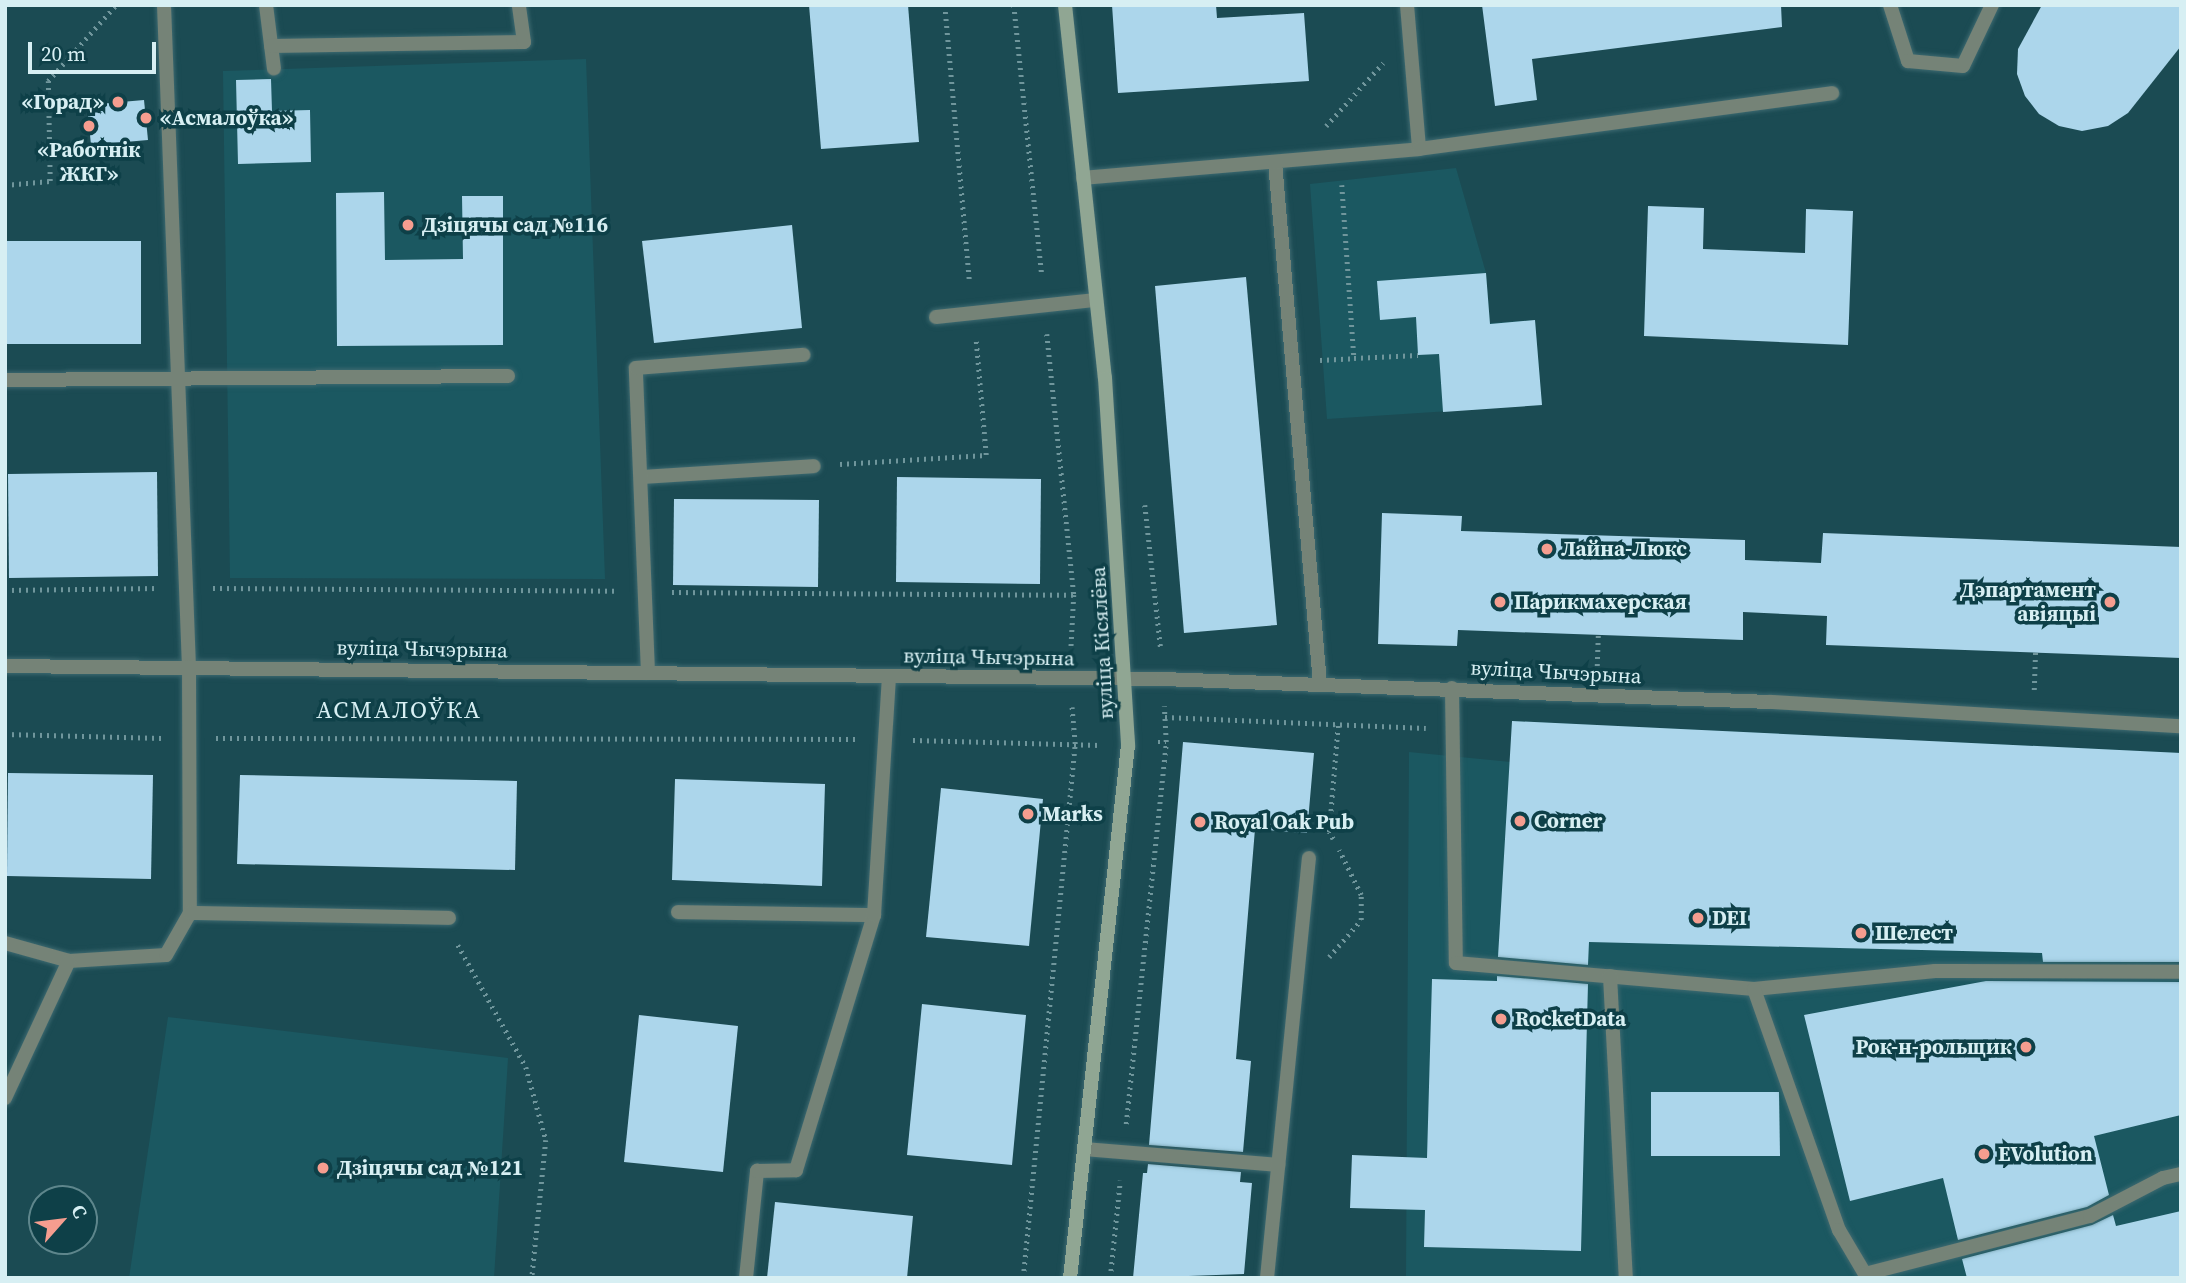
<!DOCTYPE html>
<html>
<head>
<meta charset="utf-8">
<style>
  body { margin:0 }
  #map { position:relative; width:2186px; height:1283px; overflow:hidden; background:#1b4b53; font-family:"Source Serif 4",serif }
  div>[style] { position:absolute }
  .built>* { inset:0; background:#1b5861 }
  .building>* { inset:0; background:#acd6eb }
  .path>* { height:4.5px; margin-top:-2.25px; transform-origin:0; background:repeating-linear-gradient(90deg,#70969c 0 2px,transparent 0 7px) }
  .roads { filter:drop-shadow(0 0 2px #3d6970) drop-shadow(0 0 2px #3d6970) }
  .lane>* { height:14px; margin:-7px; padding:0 7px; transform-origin:7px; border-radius:7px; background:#758377 }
  .street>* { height:14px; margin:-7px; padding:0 7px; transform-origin:7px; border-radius:7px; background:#758377 }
  .secondary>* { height:14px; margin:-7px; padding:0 7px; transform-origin:7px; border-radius:7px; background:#90a693 }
  .dots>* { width:19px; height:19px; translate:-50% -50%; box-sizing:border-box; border:4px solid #0e4048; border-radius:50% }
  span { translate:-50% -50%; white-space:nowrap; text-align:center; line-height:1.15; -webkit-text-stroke:7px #0e4048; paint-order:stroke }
  .poi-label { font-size:21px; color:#d7eff3; font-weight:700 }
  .right { translate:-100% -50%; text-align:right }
  .left { translate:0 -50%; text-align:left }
  .street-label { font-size:21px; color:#d7eff3 }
  .quarter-label { font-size:24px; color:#d7eff3; letter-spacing:2px }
  .frame { position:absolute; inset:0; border:7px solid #d7eff3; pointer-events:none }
  .north { position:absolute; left:28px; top:1185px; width:70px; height:70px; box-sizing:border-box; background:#0e4048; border:2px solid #5e868c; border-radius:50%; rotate:62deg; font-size:19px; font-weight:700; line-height:28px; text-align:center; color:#d7eff3 }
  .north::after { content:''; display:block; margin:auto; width:24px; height:32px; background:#f59d8f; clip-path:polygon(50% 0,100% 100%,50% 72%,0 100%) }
  .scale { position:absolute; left:28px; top:42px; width:128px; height:32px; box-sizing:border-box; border:4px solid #d7eff3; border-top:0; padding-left:9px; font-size:21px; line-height:24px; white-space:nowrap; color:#d7eff3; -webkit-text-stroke:5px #0e4048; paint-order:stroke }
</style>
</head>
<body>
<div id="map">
  <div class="built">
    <div style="clip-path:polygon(586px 59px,605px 579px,230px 578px,223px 71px)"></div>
    <div style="clip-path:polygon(1456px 168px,1486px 273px,1490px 323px,1535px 320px,1542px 405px,1327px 419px,1310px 184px)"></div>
    <div style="clip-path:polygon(1512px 721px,2181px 753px,2181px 1278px,1406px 1278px,1409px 752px,1511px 762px)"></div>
    <div style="clip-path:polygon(168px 1017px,508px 1058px,494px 1278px,129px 1278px)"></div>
  </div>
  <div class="building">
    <div style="clip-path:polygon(809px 5px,908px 5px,919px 142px,821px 149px)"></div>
    <div style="clip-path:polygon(1112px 5px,1216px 5px,1217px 18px,1304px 13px,1309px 81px,1118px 93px)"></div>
    <div style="clip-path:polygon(1482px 5px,1781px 5px,1782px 27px,1532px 59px,1537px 100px,1495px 106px)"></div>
    <div style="clip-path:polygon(2042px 5px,2181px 5px,2181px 46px,2128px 113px,2108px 126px,2082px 131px,2059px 126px,2039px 114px,2025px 96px,2017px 74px,2018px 49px)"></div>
    <div style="clip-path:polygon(271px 79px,272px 111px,310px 110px,311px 162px,238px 164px,236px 80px)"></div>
    <div style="clip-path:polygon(144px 100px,148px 140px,91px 145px,87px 105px)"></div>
    <div style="clip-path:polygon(384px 192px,385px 260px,463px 259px,462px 196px,503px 196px,503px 345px,337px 346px,336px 193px)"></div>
    <div style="clip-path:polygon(1648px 206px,1704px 208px,1703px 249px,1805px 253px,1806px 209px,1853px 211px,1848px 345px,1644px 336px)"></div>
    <div style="clip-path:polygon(792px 225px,802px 328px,654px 343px,642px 241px)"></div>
    <div style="clip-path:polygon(5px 241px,141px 241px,141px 344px,5px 344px)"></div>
    <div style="clip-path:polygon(1486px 273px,1490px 324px,1535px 320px,1542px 405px,1443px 412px,1439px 354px,1418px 355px,1416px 317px,1380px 320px,1377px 281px)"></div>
    <div style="clip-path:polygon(1246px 277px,1277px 625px,1184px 633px,1155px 286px)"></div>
    <div style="clip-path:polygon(157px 472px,158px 576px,9px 578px,8px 474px)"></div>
    <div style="clip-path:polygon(897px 477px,1041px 479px,1040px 584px,896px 582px)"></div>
    <div style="clip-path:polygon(674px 499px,819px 500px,818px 587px,673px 585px)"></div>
    <div style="clip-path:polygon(1382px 513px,1462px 516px,1461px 531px,1745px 540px,1745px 560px,1821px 563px,1823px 533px,2181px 547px,2181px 658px,1826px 645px,1827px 616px,1743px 612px,1743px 640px,1458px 630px,1457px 646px,1378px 644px)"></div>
    <div style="clip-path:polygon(1512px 721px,2181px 753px,2181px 962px,2043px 962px,2042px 953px,1589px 942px,1588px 965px,1498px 957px)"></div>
    <div style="clip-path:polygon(1183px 742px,1314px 753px,1307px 833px,1255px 829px,1236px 1059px,1251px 1061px,1243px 1152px,1149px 1145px)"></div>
    <div style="clip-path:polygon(8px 773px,153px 775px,151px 879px,7px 876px)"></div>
    <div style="clip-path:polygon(240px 775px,517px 781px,515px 870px,237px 864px)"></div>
    <div style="clip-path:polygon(675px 779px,825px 784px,822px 886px,672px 880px)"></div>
    <div style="clip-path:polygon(941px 788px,1043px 799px,1029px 946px,926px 937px)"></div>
    <div style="clip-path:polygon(1497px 976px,1588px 984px,1581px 1251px,1424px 1247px,1425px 1210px,1350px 1208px,1352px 1155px,1427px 1158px,1432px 979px,1497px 981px)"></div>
    <div style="clip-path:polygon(1986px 981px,2181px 982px,2181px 1115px,2094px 1136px,2109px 1195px,2087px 1207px,1958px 1240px,1943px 1178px,1850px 1201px,1804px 1015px)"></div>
    <div style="clip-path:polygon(922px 1004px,1026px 1015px,1012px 1165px,907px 1155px)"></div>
    <div style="clip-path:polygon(639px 1015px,738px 1026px,723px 1172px,624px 1162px)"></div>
    <div style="clip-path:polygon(1651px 1092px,1779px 1092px,1780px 1156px,1651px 1156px)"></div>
    <div style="clip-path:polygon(1148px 1164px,1241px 1172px,1240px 1182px,1252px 1183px,1244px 1274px,1133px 1278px,1143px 1173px,1147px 1173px)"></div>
    <div style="clip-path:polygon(775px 1202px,913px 1216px,907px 1278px,767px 1278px)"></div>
    <div style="clip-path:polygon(2181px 1211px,2181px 1278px,1967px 1278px,1962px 1259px,2092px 1225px,2113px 1215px,2116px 1226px)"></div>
  </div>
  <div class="path">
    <div style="left:945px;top:5px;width:279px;rotate:84.9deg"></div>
    <div style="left:1014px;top:5px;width:273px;rotate:84.1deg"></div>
    <div style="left:1326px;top:126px;width:85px;rotate:-47.9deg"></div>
    <div style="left:5px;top:185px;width:45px;rotate:-5.1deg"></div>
    <div style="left:50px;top:181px;width:100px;rotate:-91.1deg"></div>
    <div style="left:48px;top:81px;width:102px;rotate:-48.2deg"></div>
    <div style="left:1342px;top:185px;width:173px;rotate:86deg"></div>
    <div style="left:1354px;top:358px;width:64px;rotate:-2.7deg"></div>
    <div style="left:1047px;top:334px;width:262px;rotate:84.1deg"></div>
    <div style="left:1074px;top:595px;width:55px;rotate:93.1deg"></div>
    <div style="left:1320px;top:360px;width:34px;rotate:-3deg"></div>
    <div style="left:840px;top:464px;width:146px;rotate:-3.5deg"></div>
    <div style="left:986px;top:455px;width:114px;rotate:-95deg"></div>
    <div style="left:1145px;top:505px;width:145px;rotate:83.7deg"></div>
    <div style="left:213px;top:588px;width:405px;rotate:0.4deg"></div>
    <div style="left:5px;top:590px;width:154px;rotate:-0.7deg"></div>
    <div style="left:672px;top:592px;width:402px;rotate:0.4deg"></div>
    <div style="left:1597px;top:666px;width:31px;rotate:-88deg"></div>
    <div style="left:2034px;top:690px;width:38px;rotate:-88deg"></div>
    <div style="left:1165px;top:717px;width:261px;rotate:2.4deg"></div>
    <div style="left:5px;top:734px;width:157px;rotate:1.5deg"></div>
    <div style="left:216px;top:738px;width:642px;rotate:0.09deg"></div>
    <div style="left:913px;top:740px;width:187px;rotate:1.5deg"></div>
    <div style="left:1158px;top:742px;width:8px"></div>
    <div style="left:1166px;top:742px;width:36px;rotate:-93deg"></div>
    <div style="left:1333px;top:839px;width:8px;rotate:-120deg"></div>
    <div style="left:1329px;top:832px;width:108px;rotate:-85.2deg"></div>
    <div style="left:458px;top:945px;width:140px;rotate:60.9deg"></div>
    <div style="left:526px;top:1067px;width:76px;rotate:74.7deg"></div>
    <div style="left:546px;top:1140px;width:139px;rotate:95.8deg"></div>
    <div style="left:1329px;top:957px;width:49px;rotate:-49.1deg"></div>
    <div style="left:1361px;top:920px;width:25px;rotate:-90deg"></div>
    <div style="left:1361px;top:895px;width:50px;rotate:-116.1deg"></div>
    <div style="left:1126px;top:1124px;width:384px;rotate:-84deg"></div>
    <div style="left:1023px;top:1278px;width:537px;rotate:-84.44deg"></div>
    <div style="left:1075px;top:744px;width:37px;rotate:-95deg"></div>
    <div style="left:1110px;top:1278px;width:98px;rotate:-84.1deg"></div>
  </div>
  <div class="roads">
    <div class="lane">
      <div style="left:164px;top:5px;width:662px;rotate:87.84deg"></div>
      <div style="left:189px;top:667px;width:246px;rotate:89.8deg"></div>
      <div style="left:266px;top:5px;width:64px;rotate:82.9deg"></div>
      <div style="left:1407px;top:5px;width:144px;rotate:85.2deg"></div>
      <div style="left:1890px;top:5px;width:59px;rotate:72.2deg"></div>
      <div style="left:1908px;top:61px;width:55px;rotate:5.2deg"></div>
      <div style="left:1963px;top:66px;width:68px;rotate:-64.6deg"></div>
      <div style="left:271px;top:46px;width:253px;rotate:-0.9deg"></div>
      <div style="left:524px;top:42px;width:37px;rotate:-98deg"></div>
      <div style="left:1275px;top:162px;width:524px;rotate:85.07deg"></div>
      <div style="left:1083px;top:178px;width:337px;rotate:-4.9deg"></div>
      <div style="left:1419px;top:149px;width:417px;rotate:-7.7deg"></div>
      <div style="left:936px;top:317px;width:161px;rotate:-6.1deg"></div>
      <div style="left:5px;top:380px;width:503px;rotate:-0.46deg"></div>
      <div style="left:641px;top:477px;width:173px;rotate:-3.6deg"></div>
      <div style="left:648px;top:673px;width:305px;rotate:-92.3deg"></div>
      <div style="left:636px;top:368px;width:168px;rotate:-4.5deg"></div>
      <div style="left:1452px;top:688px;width:275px;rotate:89.2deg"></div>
      <div style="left:1456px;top:963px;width:299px;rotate:5deg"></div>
      <div style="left:1754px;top:989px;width:182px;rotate:-5.7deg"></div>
      <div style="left:1935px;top:971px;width:246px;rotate:0.2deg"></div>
      <div style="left:678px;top:912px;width:196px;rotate:0.9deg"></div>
      <div style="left:5px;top:943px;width:66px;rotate:15.7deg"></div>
      <div style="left:69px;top:961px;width:97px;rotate:-3.5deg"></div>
      <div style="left:166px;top:955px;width:48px;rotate:-60.3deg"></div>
      <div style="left:190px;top:913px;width:259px;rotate:1.1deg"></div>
      <div style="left:1610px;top:976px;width:302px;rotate:87deg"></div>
      <div style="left:1754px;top:989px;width:256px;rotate:70.6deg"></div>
      <div style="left:1839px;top:1230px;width:51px;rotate:59.4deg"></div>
      <div style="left:5px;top:1098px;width:151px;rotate:-65deg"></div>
      <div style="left:1085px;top:1149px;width:194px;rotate:4.7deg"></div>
      <div style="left:746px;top:1278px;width:108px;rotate:-84.1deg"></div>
      <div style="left:757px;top:1171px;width:39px;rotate:-1deg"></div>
      <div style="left:796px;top:1170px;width:267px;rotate:-73deg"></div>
      <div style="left:874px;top:915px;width:238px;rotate:-86.4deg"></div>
      <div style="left:1267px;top:1278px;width:422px;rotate:-84.3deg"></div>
      <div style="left:1866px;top:1278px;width:4px;rotate:-104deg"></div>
      <div style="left:1865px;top:1274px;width:232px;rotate:-14.5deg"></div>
      <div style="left:2090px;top:1216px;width:82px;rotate:-27.5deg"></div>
      <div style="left:2163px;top:1178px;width:18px;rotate:-13deg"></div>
    </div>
    <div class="street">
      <div style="left:5px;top:666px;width:1158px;rotate:0.64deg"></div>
      <div style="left:1163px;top:679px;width:608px;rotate:2.17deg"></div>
      <div style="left:1771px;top:702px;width:411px;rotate:3.4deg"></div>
    </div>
    <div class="secondary">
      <div style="left:1065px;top:5px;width:375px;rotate:83.9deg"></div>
      <div style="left:1105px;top:378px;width:368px;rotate:86.4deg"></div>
      <div style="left:1128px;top:745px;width:536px;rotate:96.21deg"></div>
    </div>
  </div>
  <div class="dots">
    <div style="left:118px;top:102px;background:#f59d8f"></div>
    <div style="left:146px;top:118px;background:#f59d8f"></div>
    <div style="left:89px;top:126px;background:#f59d8f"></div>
    <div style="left:408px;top:225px;background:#f59d8f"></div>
    <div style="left:1547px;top:549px;background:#f59d8f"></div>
    <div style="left:1500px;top:602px;background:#f59d8f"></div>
    <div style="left:2110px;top:602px;background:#f59d8f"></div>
    <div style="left:1028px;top:814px;background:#f59d8f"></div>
    <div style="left:1520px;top:821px;background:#f59d8f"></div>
    <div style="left:1200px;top:822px;background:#f59d8f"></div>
    <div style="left:1698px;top:918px;background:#f59d8f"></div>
    <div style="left:1861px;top:933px;background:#f59d8f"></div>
    <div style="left:1501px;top:1019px;background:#f59d8f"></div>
    <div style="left:2026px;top:1047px;background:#f59d8f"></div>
    <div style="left:1984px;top:1154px;background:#f59d8f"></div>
    <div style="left:323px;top:1168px;background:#f59d8f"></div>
  </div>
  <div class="poi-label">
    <span class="right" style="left:104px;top:102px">«Горад»</span>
    <span class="left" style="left:160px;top:118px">«Асмалоўка»</span>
    <span style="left:89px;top:162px">«Работнік<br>ЖКГ»</span>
    <span class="left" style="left:422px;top:225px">Дзіцячы сад №116</span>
    <span class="left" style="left:1561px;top:549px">Лайна-Люкс</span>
    <span class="right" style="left:2096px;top:602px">Дэпартамент<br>авіяцыі</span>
    <span class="left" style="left:1514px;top:602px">Парикмахерская</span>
    <span class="left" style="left:1042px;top:814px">Marks</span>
    <span class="left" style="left:1534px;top:821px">Corner</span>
    <span class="left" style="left:1214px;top:822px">Royal Oak Pub</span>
    <span class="left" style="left:1712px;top:918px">DEI</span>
    <span class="left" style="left:1875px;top:933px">Шелест</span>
    <span class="left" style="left:1515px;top:1019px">RocketData</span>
    <span class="right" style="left:2012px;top:1047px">Рок-н-рольщик</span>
    <span class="left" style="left:1998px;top:1154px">EVolution</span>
    <span class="left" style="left:337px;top:1168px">Дзіцячы сад №121</span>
  </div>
  <div class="street-label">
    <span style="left:1102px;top:643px;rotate:-93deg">вуліца Кісялёва</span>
    <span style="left:422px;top:649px;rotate:1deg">вуліца Чычэрына</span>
    <span style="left:989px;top:657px;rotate:1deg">вуліца Чычэрына</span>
    <span style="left:1556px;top:672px;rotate:3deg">вуліца Чычэрына</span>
  </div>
  <div class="quarter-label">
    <span style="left:399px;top:710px">АСМАЛОЎКА</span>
  </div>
  <div class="frame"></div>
  <div class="north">С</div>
  <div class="scale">20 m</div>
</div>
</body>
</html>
